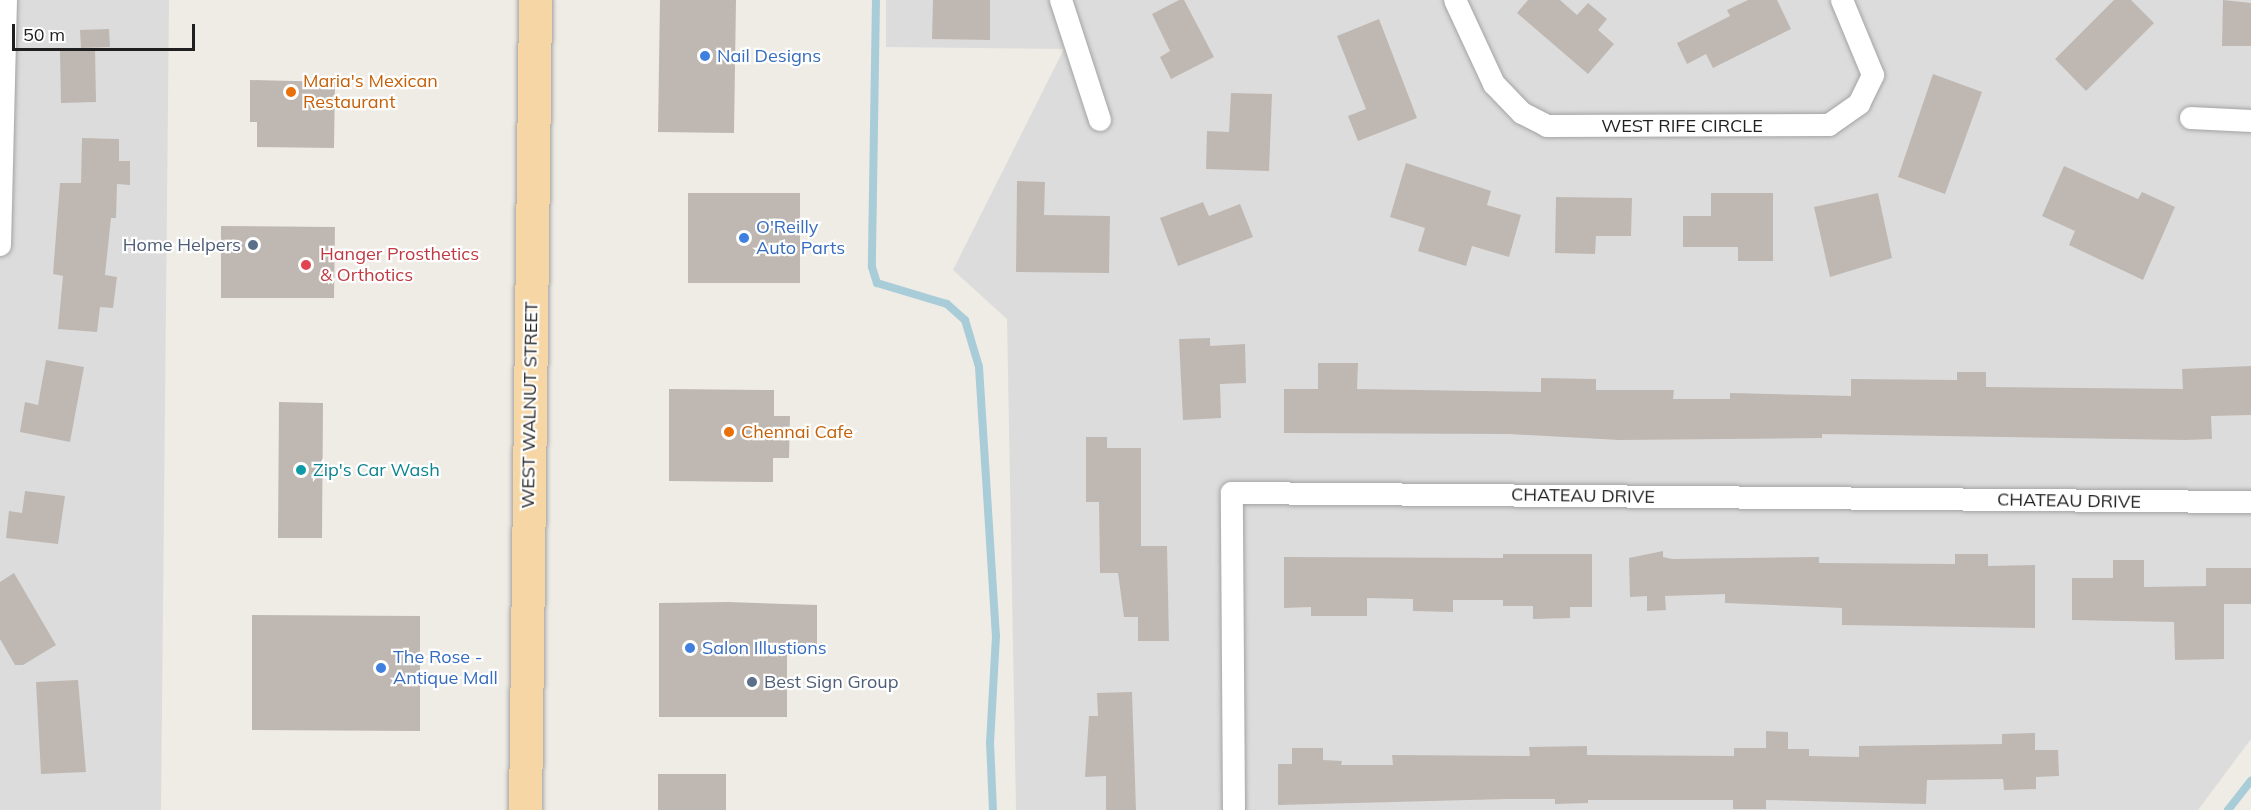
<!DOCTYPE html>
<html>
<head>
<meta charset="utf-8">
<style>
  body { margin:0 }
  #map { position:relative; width:2251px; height:810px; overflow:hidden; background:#efece6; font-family:Mulish,sans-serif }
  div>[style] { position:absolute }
  .residential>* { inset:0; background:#dddcdc }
  .stream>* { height:8px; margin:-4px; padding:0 4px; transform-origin:4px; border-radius:4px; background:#a9ccd9 }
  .building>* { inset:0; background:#bfb8b2 }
  .roads { filter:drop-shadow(0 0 2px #a3a3a3) drop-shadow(0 0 2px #a3a3a3) }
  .minor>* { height:22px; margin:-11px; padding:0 11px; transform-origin:11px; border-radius:11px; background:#fff }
  .primary>* { height:33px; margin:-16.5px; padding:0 16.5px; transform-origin:16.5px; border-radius:16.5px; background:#f5d6a4 }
  .dots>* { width:16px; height:16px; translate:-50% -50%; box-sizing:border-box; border:3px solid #fff; border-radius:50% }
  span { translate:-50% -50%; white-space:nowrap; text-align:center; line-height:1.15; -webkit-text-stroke:4.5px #fff; paint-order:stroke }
  .shop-label { font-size:18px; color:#366cbe }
  .left { translate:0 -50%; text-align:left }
  .food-label { font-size:18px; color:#c56008 }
  .street-label { font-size:18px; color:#1f1f1f }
  .service-label { font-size:18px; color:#4e5e75 }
  .right { translate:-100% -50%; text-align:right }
  .health-label { font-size:18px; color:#be3a42 }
  .culture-label { font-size:18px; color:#0d838f }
  .scale { position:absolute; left:12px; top:24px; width:183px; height:27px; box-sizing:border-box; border:3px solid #1f1f1f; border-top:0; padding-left:8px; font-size:18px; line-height:21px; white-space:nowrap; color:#1f1f1f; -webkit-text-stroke:4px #fff; paint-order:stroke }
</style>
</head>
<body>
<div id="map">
  <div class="residential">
    <div style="clip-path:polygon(0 0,169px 0,161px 810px,0 810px)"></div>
    <div style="clip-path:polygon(886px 0,2251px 0,2251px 739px,2198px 810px,1016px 810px,1007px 319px,953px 270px,1064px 49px,886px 47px)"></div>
  </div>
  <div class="stream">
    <div style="left:876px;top:0;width:267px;rotate:90.9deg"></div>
    <div style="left:872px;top:267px;width:17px;rotate:73deg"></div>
    <div style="left:877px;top:283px;width:73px;rotate:16.7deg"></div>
    <div style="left:947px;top:304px;width:24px;rotate:42deg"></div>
    <div style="left:965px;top:320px;width:49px;rotate:73.4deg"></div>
    <div style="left:979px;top:367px;width:270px;rotate:86.4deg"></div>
    <div style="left:996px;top:636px;width:106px;rotate:93.2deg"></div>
    <div style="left:990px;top:742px;width:68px;rotate:87.5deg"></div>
    <div style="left:2228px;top:810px;width:37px;rotate:-52deg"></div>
  </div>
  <div class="building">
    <div style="clip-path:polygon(660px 0,736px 0,734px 133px,658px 132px)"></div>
    <div style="clip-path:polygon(933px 0,990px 0,990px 40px,932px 39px)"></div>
    <div style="clip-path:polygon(1179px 0,1184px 0,1214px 57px,1171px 79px,1160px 57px,1170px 51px,1152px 14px)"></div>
    <div style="clip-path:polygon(1528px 0,1560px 0,1577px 15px,1588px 3px,1607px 19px,1598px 30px,1614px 44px,1588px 74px,1517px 13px)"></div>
    <div style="clip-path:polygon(1748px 0,1777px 0,1791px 29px,1713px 68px,1706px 54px,1687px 64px,1677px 43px,1730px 16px,1727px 10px)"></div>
    <div style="clip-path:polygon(2114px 0,2131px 0,2154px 23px,2086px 91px,2055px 59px)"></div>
    <div style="clip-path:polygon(2223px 0,2251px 3px,2251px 46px,2222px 46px)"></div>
    <div style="clip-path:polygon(1379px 19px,1417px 118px,1358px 141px,1348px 116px,1366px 109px,1337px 36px)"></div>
    <div style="clip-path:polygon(109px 29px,110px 47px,81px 48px,80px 30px)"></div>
    <div style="clip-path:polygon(95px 49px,96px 102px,61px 103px,60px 50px)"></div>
    <div style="clip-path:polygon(1933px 74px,1982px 92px,1945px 194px,1898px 177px)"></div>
    <div style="clip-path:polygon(250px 80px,335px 82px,334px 148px,257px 147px,257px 122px,250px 122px)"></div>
    <div style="clip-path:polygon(1231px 93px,1272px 94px,1269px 171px,1206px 169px,1207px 131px,1229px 132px)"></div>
    <div style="clip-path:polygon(82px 138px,119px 139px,119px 161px,130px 161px,130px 185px,117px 184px,116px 218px,111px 218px,105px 275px,117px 277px,113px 308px,100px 307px,97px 332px,58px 329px,63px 276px,53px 274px,60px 183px,81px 183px)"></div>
    <div style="clip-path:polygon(1406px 163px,1491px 191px,1487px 205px,1521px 215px,1509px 257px,1472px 246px,1466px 266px,1418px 251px,1425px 228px,1390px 217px)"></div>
    <div style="clip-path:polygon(2064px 166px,2138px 199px,2142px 192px,2175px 207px,2143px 280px,2069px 245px,2075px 231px,2042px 216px)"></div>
    <div style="clip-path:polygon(1017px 181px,1045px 182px,1044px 215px,1110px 216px,1109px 273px,1016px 272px)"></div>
    <div style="clip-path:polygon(688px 193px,800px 193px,800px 283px,688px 283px)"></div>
    <div style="clip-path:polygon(1711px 193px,1773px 193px,1773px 261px,1738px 261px,1738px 247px,1683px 247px,1683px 216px,1711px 216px)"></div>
    <div style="clip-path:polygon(1878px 193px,1892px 258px,1830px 277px,1814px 207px)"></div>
    <div style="clip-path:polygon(1556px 197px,1632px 198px,1631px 236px,1596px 236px,1595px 254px,1555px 253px)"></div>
    <div style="clip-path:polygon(1203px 202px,1209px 216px,1240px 204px,1253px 237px,1178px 266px,1160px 218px)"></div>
    <div style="clip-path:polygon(221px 226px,335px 227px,334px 298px,221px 298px)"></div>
    <div style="clip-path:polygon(1210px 338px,1210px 346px,1245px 344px,1246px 383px,1220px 384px,1221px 418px,1183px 420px,1179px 339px)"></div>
    <div style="clip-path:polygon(46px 360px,84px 367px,70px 442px,20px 432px,25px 402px,38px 405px)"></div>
    <div style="clip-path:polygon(1318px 363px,1358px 363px,1357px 389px,1541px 392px,1541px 378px,1596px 379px,1596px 390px,1674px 390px,1673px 399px,1730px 399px,1730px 393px,1851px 396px,1851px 379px,1957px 380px,1957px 372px,1986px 372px,1986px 387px,2183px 389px,2182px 369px,2251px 366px,2251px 415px,2211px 416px,2212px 439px,2185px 440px,1822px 434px,1822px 438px,1619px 440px,1509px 434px,1284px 433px,1284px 389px,1318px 389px)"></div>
    <div style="clip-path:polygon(669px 389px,774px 390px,774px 416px,790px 416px,789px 458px,773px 458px,773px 482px,669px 481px)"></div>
    <div style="clip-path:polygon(279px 402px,323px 403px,322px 538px,278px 538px)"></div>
    <div style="clip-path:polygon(1086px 437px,1107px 437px,1107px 448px,1141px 448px,1141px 546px,1167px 546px,1169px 641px,1138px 641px,1138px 617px,1124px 617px,1118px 573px,1100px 573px,1099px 502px,1086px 502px)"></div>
    <div style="clip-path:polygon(25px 491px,65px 496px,58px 544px,6px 538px,9px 511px,22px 513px)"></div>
    <div style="clip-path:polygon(1663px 551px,1663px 557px,1672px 559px,1819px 557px,1819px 563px,1955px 564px,1955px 554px,1988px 554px,1988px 566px,2035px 565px,2035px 628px,1842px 625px,1842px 608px,1725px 603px,1725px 594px,1665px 596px,1666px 610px,1647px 611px,1647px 596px,1630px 597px,1629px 558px)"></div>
    <div style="clip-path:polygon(1503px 554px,1592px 554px,1592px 607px,1570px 607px,1570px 618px,1533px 619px,1533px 606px,1503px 606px,1503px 600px,1453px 600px,1453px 612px,1413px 611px,1413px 599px,1367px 598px,1367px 616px,1311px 616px,1311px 607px,1284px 608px,1284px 557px,1503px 558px)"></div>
    <div style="clip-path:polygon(2113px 560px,2144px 560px,2144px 587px,2206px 586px,2206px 568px,2251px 568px,2251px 604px,2224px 604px,2224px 659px,2175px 660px,2174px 622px,2072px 620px,2072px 578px,2113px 578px)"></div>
    <div style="clip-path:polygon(14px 573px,56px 645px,23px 665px,15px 665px,0 639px,0 582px)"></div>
    <div style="clip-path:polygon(728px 602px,817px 605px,817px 651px,787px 651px,787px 717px,659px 717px,659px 603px)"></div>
    <div style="clip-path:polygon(252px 615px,420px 616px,420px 731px,252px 730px)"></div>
    <div style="clip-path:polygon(78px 680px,86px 772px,41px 774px,36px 682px)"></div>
    <div style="clip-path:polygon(1132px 692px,1136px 810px,1106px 810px,1106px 776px,1085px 777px,1089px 716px,1098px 716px,1097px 693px)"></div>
    <div style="clip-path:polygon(1766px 731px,1788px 732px,1788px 749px,1809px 749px,1809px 756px,1859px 757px,1859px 746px,2002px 744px,2002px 734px,2035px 733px,2035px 750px,2058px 750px,2059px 776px,2036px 777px,2036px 789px,2004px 790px,2003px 779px,1927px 780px,1926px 804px,1766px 800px,1766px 809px,1733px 809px,1733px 800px,1588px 800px,1588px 803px,1555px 804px,1555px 799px,1508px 799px,1278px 805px,1278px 764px,1292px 764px,1292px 748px,1323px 748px,1323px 760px,1342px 761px,1341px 765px,1393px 765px,1392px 755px,1530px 756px,1529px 747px,1587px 746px,1587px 755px,1734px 756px,1734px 748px,1766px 748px)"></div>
    <div style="clip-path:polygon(658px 774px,726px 774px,726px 810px,658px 810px)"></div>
  </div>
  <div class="roads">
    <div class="minor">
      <div style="left:1061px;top:0;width:126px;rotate:72deg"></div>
      <div style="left:1455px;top:0;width:93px;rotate:65.1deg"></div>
      <div style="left:1494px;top:84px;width:40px;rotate:46deg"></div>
      <div style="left:1522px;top:113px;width:28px;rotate:27deg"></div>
      <div style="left:1547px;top:126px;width:282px;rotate:-0.2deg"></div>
      <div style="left:1829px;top:125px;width:37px;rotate:-35deg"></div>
      <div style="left:1859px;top:104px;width:32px;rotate:-64deg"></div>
      <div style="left:1873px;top:75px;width:81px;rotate:-112.5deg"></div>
      <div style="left:2191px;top:118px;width:60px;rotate:2.9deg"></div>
      <div style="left:0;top:245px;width:245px;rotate:-88.6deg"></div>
      <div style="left:1234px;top:810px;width:317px;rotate:-90.4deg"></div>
      <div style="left:1232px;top:493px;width:1019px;rotate:0.51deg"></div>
    </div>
    <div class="primary">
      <div style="left:525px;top:810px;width:810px;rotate:-89.29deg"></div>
    </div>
  </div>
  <div class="dots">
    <div style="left:705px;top:56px;background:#3f7fe0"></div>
    <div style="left:291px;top:92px;background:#e8710a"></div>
    <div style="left:744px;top:238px;background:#3f7fe0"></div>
    <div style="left:253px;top:245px;background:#5c6f8a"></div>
    <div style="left:306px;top:265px;background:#e0444e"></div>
    <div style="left:729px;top:432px;background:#e8710a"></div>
    <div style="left:301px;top:470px;background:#0f9aa8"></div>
    <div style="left:690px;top:648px;background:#3f7fe0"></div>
    <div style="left:381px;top:668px;background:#3f7fe0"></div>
    <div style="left:752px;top:682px;background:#5c6f8a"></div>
  </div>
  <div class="shop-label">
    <span class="left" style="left:717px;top:56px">Nail Designs</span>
    <span class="left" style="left:756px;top:238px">O'Reilly<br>Auto Parts</span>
    <span class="left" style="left:702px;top:648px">Salon Illustions</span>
    <span class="left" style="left:393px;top:668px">The Rose -<br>Antique Mall</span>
  </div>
  <div class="food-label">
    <span class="left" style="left:303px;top:92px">Maria's Mexican<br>Restaurant</span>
    <span class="left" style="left:741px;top:432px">Chennai Cafe</span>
  </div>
  <div class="street-label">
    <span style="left:1682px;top:126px">WEST RIFE CIRCLE</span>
    <span style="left:530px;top:405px;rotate:-89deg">WEST WALNUT STREET</span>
    <span style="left:1583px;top:496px;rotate:1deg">CHATEAU DRIVE</span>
    <span style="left:2069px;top:501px;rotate:1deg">CHATEAU DRIVE</span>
  </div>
  <div class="service-label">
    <span class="right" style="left:241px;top:245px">Home Helpers</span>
    <span class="left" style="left:764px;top:682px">Best Sign Group</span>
  </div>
  <div class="health-label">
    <span class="left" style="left:320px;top:265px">Hanger Prosthetics<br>&amp; Orthotics</span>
  </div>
  <div class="culture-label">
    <span class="left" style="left:313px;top:470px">Zip's Car Wash</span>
  </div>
  <div class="scale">50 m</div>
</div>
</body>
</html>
